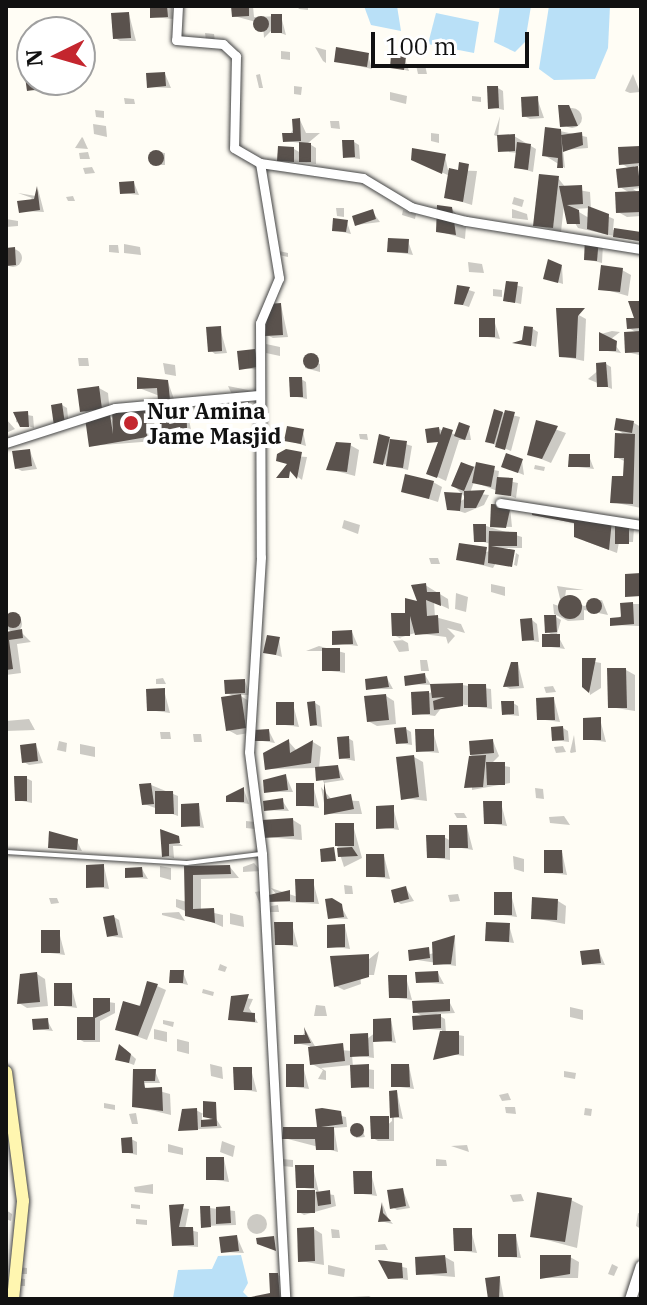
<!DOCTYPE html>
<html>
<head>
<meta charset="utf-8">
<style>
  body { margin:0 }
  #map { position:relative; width:647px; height:1305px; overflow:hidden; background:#fffdf5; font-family:"IBM Plex Serif",serif }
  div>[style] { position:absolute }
  .water>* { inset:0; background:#b9e0f7 }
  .shadow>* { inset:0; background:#0003 }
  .round { border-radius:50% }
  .building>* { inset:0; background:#5a524d }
  .roads { filter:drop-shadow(0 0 2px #444) drop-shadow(0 0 2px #444) }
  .service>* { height:4px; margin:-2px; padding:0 2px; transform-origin:2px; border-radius:2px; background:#fff }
  .minor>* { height:9px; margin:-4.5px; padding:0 4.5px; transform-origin:4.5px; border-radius:4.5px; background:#fff }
  .tertiary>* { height:11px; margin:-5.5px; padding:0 5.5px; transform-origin:5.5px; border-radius:5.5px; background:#fff }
  .secondary>* { height:12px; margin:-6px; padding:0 6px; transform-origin:6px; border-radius:6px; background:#fff6b0 }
  .dots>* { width:22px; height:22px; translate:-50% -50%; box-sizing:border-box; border:4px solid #fff; border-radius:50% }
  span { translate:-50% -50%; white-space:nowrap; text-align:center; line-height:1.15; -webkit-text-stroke:8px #fff; paint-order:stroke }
  .poi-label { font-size:22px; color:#111; font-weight:700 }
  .left { translate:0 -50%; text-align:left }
  .frame { position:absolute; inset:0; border:8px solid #111; pointer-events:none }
  .north { position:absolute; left:16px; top:16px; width:80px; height:80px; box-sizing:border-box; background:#fff; border:2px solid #a0a0a0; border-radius:50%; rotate:265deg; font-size:22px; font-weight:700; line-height:32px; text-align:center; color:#111 }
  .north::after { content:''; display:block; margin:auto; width:28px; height:36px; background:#c4262e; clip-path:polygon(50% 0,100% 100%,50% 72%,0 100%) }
  .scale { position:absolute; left:371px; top:32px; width:158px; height:36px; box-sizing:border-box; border:4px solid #111; border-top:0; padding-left:10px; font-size:24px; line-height:28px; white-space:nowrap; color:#111; -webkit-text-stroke:6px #fff; paint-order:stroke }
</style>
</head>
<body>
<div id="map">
  <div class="water">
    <div style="clip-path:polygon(364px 6px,397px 6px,401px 31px,371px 25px)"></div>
    <div style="clip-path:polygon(500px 6px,531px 6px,525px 42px,515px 52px,494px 42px)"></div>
    <div style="clip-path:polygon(549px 6px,610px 6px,608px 48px,595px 79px,554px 80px,539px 69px)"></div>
    <div style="clip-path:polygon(436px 13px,479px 22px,474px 53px,428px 44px)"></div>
    <div style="clip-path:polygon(241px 1255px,248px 1283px,243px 1292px,250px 1299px,173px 1298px,178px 1270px,212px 1269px,218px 1256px)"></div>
  </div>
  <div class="shadow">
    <div style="clip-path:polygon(152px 6px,172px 6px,173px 19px,152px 17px)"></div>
    <div style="clip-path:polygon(233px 6px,253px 6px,254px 17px,281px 16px,286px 35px,272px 30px,264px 38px,263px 24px,234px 16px)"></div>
    <div style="clip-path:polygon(297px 6px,308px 6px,308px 10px,299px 9px)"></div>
    <div style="clip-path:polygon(129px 14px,136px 41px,120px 41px,115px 38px)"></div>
    <div style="clip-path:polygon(205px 33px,214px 34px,215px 41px,206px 40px)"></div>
    <div style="clip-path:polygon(315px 47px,326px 50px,326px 63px,323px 61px)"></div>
    <div style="clip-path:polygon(281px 51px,290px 52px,290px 60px,281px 59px)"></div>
    <div style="clip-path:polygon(368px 55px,372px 69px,336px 61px)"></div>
    <div style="clip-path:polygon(405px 59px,409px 71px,392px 67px)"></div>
    <div style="clip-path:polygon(416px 65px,425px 65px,427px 74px,418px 74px)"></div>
    <div style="clip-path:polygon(165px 74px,171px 88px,149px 87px)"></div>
    <div style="clip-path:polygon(260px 74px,263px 88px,259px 88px,256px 75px)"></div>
    <div style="clip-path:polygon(633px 74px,640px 92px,630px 93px,625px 91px)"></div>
    <div style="clip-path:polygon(32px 80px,44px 80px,45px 92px,29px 90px)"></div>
    <div style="clip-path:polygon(294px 86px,302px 87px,301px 95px,294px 94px)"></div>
    <div style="clip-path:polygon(498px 88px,503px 91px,504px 110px,490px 107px)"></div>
    <div style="clip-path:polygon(390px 92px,407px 96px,406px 104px,390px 100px)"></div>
    <div style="clip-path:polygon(472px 96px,481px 97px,481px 102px,472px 101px)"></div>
    <div style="clip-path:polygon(124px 98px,134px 99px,135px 104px,125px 104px)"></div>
    <div style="clip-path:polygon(537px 98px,544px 118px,530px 119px,524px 116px)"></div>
    <div class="round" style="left:562px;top:108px;width:20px;height:20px"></div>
    <div style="clip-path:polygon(95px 110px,104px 111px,104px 118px,96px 117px)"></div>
    <div style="clip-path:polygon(500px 116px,498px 136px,496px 136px,494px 135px)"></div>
    <div style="clip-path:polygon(300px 120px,306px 133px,320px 133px,308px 143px,316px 148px,316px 164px,279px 160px,294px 149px,301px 153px,301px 143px,285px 141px)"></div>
    <div style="clip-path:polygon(330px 121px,339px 121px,340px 129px,331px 128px)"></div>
    <div style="clip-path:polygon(93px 124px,106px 126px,107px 137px,94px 134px)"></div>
    <div style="clip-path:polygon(560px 131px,587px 137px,588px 148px,563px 150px,565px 168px,544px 155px)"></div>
    <div style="clip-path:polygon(431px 133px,439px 134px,439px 143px,431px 141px)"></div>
    <div style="clip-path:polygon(514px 136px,536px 149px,533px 172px,516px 167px,518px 153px,500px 151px)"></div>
    <div style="clip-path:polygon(82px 137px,83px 138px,88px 149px,75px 148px)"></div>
    <div style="clip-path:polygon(354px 142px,359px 145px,360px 159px,345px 157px)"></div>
    <div style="clip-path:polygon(639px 148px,641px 166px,634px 166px,641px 188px,633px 189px,641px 194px,641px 216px,627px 217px,618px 212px,630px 193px,620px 187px,630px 169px,621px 163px)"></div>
    <div style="clip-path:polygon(88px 152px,90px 159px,80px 159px,79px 153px)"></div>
    <div style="clip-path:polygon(151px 152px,165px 153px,165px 165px,152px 165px)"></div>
    <div style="clip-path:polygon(445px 156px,448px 170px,477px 171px,472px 205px,446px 197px,450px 176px,418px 162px)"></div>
    <div style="clip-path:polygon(83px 168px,92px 167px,95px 173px,85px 174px)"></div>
    <div style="clip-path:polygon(evenodd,558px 178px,566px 188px,590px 192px,591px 209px,614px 219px,613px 230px,641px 235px,641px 242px,578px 228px,564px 205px,561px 232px,535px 225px,558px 178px,590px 208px,589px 218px,574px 209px,590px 208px)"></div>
    <div style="clip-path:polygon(134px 183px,139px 195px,122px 193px)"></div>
    <div style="clip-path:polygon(38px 189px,44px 212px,21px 211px,32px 198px,18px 193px,36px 196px)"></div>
    <div style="clip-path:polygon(73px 196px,75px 201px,68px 201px,66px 197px)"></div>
    <div style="clip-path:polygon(514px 197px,524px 200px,522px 207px,512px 204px)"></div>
    <div style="clip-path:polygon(336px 208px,344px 208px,344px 217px,337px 216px)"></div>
    <div style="clip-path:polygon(452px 209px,466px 226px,465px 239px,438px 231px)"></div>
    <div style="clip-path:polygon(512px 209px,527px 214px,528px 220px,512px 218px)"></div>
    <div style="clip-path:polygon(403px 210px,416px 214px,415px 219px,402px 215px)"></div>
    <div style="clip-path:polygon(372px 211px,380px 222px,356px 225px)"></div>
    <div style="clip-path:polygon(6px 219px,18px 221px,18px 226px,6px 227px)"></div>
    <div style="clip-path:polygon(347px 222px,351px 234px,334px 230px)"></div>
    <div style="clip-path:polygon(587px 239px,603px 243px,602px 263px,586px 259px)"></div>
    <div style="clip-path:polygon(408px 241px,413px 255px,389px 251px)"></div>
    <div style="clip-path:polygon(124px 244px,140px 247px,141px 255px,124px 253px)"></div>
    <div style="clip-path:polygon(109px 245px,118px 245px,119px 253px,109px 252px)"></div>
    <div class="round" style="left:4px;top:249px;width:18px;height:18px"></div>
    <div style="clip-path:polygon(279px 251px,288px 253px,288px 257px,279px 255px)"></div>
    <div style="clip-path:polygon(468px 262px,482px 264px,484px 273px,469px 272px)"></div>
    <div style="clip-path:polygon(562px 266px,563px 284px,545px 278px)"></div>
    <div style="clip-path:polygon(622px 270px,631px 275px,628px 296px,600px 288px)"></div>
    <div style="clip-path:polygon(507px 283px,523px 287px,521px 304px,505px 300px)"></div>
    <div style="clip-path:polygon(459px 287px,475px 292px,469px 307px,456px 303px)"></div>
    <div style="clip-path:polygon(493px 289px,502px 290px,502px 297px,493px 296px)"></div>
    <div style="clip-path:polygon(641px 303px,640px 331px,641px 373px,639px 355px,627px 352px,639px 334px,629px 328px)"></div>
    <div style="clip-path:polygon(281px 305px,288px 337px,273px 338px,267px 335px)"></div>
    <div style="clip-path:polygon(577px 314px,586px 319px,584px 361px,561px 356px)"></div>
    <div style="clip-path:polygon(494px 320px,500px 339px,481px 336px)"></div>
    <div style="clip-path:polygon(220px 328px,227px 353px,215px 354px,210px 350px)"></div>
    <div style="clip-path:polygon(533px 329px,538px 332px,536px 347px,524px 343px)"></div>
    <div style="clip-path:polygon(612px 331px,620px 332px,611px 339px,621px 353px,601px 350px,601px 334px)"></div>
    <div style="clip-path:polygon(266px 344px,280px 347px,280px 356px,266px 353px)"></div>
    <div style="clip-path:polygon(255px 351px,262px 370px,241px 368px)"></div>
    <div style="clip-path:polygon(78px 358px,88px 358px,89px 366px,79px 366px)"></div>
    <div style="clip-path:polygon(305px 360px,320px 364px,320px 372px,305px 368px)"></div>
    <div style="clip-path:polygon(163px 363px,175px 365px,176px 376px,165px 374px)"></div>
    <div style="clip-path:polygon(606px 364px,611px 367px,612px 389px,588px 379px)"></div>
    <div style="clip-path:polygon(301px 379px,306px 382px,307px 399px,292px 396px)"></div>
    <div style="clip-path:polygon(168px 382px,175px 402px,139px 388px)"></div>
    <div style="clip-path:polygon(228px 386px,253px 391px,248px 406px,237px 405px)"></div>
    <div style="clip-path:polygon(99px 388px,108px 393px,110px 413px,91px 415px,82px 410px)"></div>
    <div style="clip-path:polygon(195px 402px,202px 403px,203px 410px,196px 409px)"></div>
    <div style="clip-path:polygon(186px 404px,191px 430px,163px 430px)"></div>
    <div style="clip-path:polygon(62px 405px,67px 408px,69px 427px,61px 428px)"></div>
    <div style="clip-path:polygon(146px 411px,154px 416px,155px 441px,90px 446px,110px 417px,115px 424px)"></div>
    <div style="clip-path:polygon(495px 411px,520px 417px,511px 451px,493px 444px)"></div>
    <div style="clip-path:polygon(233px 412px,245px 410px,252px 420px,240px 422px)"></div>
    <div style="clip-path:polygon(16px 413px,33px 416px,34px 428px,16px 422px)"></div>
    <div style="clip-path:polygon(6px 419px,15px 429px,6px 433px)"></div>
    <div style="clip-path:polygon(537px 423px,566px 433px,551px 463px,529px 454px)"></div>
    <div style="clip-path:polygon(634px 423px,641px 427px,641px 508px,612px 502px,625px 479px,626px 462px,616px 457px,627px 436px,616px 429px)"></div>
    <div style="clip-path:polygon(469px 428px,471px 440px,459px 440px,446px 481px,429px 473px,440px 441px,429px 442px,439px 429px,457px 435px)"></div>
    <div style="clip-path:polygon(303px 431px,306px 446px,286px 440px)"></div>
    <div style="clip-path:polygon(359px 434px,367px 434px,368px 440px,360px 439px)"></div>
    <div style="clip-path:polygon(389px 439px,412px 446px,408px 470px,375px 462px)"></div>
    <div style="clip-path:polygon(350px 445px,359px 450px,355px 476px,329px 469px)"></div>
    <div style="clip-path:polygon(30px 451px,37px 469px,22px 471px,16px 468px)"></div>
    <div style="clip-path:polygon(281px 455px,307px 457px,302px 480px,298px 477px)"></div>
    <div style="clip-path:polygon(589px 456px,594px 469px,570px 466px)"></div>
    <div style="clip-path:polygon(522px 461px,524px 475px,509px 469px)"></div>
    <div style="clip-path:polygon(462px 464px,499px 471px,498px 479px,518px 483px,516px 498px,474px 482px,470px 493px,489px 495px,484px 505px,465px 513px,449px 508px,466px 498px,453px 485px)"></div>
    <div style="clip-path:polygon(535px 465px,545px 467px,544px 471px,534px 469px)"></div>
    <div style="clip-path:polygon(433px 482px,442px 487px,438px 502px,403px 491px)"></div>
    <div style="clip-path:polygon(510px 507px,512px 527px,492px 526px)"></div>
    <div style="clip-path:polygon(534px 514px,634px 528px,633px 542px,619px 542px,617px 553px,585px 541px,576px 524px)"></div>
    <div style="clip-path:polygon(344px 520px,360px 525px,358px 534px,342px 528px)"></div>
    <div style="clip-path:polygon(486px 526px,522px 537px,522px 548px,504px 548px,493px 568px,458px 559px,490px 551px,491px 544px,476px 540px)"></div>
    <div style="clip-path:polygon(516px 553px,519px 555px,517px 566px,514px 565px)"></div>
    <div style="clip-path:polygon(429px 558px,438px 558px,440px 564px,431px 564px)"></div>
    <div style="clip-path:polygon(491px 584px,505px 587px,505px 596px,491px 592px)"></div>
    <div style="clip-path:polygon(425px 585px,448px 599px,449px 609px,434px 602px,435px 617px,461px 624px,465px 633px,447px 628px,455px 636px,448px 644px,446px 637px,415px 633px,399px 638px,408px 643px,409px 651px,399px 652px,393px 641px,403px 640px,394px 635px,407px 615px,407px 600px,418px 603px,413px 586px)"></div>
    <div style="clip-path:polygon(557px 586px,584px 590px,566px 590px,565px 598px,584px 606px,602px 600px,608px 615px,584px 610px,584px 620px,568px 621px,554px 614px,553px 604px,562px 607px)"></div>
    <div style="clip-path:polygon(456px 593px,468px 597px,466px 612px,455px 609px)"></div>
    <div style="clip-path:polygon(632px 604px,641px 604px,639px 626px,612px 625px)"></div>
    <div class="round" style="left:6px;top:616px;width:16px;height:16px"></div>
    <div style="clip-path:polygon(556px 617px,561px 620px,557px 634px,565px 649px,544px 646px,555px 636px,547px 632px)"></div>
    <div style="clip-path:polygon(532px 620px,537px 624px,539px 642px,524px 640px)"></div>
    <div style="clip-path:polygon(21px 632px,31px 642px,17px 644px,21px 673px,6px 675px,6px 636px)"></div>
    <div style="clip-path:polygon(352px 632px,358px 646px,334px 643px)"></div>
    <div style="clip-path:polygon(279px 639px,282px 657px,266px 652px)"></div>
    <div style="clip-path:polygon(319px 646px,345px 653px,345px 673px,324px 670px,324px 651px,306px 651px)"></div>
    <div style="clip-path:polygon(420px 660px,427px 660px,429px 671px,421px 671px)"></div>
    <div style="clip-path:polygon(584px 660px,601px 663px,601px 688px,590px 695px)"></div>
    <div style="clip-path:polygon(518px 664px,524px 688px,510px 689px,505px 686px)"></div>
    <div style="clip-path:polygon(626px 670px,635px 675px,635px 711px,610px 707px)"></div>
    <div style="clip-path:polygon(425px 675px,431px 685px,407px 684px)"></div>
    <div style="clip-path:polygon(163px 678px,166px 684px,156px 684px,156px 679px)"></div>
    <div style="clip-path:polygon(387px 678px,393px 689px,368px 689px)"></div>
    <div style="clip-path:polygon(245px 681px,250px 695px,239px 695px,249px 701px,255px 732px,237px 735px,228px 730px,235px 697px,227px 693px)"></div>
    <div style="clip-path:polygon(462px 685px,491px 689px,492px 709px,446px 702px,435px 716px,414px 713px,429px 693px)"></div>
    <div style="clip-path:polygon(544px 687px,553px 686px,556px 692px,546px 693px)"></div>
    <div style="clip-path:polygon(164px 690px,170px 713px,149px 710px)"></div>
    <div style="clip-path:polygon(386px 696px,394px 701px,396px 724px,377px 726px,368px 721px)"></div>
    <div style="clip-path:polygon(554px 699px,560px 722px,538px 719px)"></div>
    <div style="clip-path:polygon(315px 703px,320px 706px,322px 727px,312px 725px)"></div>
    <div style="clip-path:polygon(513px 703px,518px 706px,519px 716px,503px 714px)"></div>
    <div style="clip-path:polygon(293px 704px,299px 727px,278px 724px)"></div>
    <div style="clip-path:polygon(29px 719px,35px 730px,6px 731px,6px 721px)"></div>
    <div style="clip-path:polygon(600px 719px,606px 742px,585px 739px)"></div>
    <div style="clip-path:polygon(563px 728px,568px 731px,569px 742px,554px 740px)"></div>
    <div style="clip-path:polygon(406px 729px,411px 732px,412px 745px,398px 743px)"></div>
    <div style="clip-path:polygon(269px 731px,275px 743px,256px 740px)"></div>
    <div style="clip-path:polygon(433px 731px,439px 753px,418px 751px)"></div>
    <div style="clip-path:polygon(160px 732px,170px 732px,171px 739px,161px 739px)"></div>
    <div style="clip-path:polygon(193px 734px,201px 734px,202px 742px,194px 742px)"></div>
    <div style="clip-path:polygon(574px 735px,576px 752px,571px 753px,570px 752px)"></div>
    <div style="clip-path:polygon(348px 738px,353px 741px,355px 761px,341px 758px)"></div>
    <div style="clip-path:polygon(59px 741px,67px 743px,66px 752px,57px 750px)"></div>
    <div style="clip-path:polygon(493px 741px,499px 756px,491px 764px,510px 767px,510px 783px,472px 790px,471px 742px)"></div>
    <div style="clip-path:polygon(289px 742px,297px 751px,313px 742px,321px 747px,319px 769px,338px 767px,344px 780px,324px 783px,317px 768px,267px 769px)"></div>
    <div style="clip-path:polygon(80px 744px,95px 747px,95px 757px,80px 754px)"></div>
    <div style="clip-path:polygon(36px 745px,43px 763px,29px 765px,24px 762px)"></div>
    <div style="clip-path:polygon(554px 747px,563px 746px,566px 752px,556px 753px)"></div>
    <div style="clip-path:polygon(414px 757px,423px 762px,427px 801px,403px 798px)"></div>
    <div style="clip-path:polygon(286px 776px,293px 792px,266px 792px)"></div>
    <div style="clip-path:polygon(26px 778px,32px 781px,32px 803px,17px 800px)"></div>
    <div style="clip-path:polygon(151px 785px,178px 796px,178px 816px,144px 804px)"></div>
    <div style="clip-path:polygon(313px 785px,319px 808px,298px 805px)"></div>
    <div style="clip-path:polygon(321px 787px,332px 800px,359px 801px,362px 814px,326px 814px)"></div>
    <div style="clip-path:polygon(535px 788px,543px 789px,544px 799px,536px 798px)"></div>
    <div style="clip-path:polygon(244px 790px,249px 804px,228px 801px)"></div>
    <div style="clip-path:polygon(282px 800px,289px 811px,266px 810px)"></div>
    <div style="clip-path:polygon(501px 803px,507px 826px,486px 823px)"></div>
    <div style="clip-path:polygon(199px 805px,204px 828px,183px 825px)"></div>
    <div style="clip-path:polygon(393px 807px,399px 830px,378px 827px)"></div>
    <div style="clip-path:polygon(454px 813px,464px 813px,467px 818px,457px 818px)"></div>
    <div style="clip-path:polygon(564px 816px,570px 825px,550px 823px,549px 817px)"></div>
    <div style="clip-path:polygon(293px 820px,301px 825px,302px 840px,265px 837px)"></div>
    <div style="clip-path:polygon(246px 821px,255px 822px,255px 829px,246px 828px)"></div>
    <div style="clip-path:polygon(353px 825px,362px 858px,344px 867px,337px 845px)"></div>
    <div style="clip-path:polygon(467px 827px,473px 850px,450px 846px,450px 860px,429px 857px,444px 837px,451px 841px)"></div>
    <div style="clip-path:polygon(162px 831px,183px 846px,173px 846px,174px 858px,164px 856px)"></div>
    <div style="clip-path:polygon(77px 841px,82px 851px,50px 847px)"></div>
    <div style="clip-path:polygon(562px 852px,567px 875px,546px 872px)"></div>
    <div style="clip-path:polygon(384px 856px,390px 879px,368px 876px)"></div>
    <div style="clip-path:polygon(513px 856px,524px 859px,524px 872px,514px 869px)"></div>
    <div style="clip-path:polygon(254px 863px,261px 871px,243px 872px,243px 867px)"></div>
    <div style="clip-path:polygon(104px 866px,109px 889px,88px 886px)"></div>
    <div style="clip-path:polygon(160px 866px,171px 868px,171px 880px,160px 877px)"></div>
    <div style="clip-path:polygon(230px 867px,239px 878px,201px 879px,201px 910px,223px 915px,223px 927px,176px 907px,176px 899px,187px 902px,186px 868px)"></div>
    <div style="clip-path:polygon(142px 869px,148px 879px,127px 877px)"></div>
    <div style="clip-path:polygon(313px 881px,319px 904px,271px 901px,277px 895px,271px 888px,298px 897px)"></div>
    <div style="clip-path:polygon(6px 883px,8px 884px,8px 900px,6px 900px)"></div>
    <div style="clip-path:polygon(344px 885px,352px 886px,353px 894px,345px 894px)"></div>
    <div style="clip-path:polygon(406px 888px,414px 901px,401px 904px,396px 901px)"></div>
    <div style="clip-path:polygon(261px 891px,262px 909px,255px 892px)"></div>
    <div style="clip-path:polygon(458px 894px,460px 901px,450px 902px,448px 895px)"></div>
    <div style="clip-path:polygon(511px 894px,517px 917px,496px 914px)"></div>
    <div style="clip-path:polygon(49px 898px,57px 898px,59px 903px,51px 904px)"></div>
    <div style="clip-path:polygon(558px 901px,566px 906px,565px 924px,533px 918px)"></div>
    <div style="clip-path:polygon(278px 905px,279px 912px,269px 912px,271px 906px)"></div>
    <div style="clip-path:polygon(341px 906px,348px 919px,330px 918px)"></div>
    <div style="clip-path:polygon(179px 912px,185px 921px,162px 915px,162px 913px)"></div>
    <div style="clip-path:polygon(230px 913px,243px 916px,244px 927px,230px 924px)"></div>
    <div style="clip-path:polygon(114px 917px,119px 920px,123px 938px,109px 936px)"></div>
    <div style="clip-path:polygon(292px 924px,298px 947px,277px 944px)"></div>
    <div style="clip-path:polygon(509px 925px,514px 943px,487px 940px)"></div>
    <div style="clip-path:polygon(345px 926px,350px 949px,329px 946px)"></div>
    <div style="clip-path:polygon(59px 932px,65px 955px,43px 952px)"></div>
    <div style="clip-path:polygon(455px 937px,456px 966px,411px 959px,434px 953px)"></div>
    <div style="clip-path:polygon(379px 951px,374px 975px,360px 975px,361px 984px,344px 990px,336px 986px)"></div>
    <div style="clip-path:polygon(599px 951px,605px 965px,583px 964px)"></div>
    <div style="clip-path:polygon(220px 964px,227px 967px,225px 972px,218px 970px)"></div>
    <div style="clip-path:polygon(183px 972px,188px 985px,171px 981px)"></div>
    <div style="clip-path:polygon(438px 973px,444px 984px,418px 982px)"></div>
    <div style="clip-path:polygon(37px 974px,45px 979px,48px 1006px,27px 1008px,19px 1003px)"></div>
    <div style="clip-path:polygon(406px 977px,412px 1000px,391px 997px)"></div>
    <div style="clip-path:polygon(71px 985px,77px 1008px,56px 1005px)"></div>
    <div style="clip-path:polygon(157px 986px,166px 990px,147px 1040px,117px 1029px)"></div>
    <div style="clip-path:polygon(203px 989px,214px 992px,213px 996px,202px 993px)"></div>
    <div style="clip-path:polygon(233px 997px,253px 999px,249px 1008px,258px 1023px,230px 1019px)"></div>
    <div style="clip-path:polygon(95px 1000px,115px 1003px,115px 1013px,100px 1021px,100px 1042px,84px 1042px,79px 1039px,95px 1019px)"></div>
    <div style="clip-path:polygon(449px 1001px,455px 1013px,436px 1014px,445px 1019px,446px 1033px,464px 1036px,464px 1056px,443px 1053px,442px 1030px,415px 1028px,424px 1017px,415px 1012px)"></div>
    <div style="clip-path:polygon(316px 1005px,325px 1006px,327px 1016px,314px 1016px)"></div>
    <div style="clip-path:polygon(570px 1007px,583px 1010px,583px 1020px,570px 1017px)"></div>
    <div style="clip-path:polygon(47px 1020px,53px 1031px,35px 1029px)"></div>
    <div style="clip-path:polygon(163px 1020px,174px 1022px,173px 1027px,163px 1024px)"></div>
    <div style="clip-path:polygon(391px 1020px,396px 1043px,373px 1039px,374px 1058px,352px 1055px,353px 1067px,374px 1070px,374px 1089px,353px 1086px,352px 1065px,321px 1068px,326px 1071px,326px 1080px,318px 1079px,323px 1070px,312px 1064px,310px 1046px,296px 1043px,306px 1031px,316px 1048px,352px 1051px)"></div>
    <div style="clip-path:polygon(154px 1029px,167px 1032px,167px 1042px,154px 1039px)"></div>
    <div style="clip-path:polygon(177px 1039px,189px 1042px,189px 1054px,177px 1051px)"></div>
    <div style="clip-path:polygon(125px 1049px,136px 1059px,134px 1065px,117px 1059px)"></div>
    <div style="clip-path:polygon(210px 1064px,222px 1067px,223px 1079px,211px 1076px)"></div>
    <div style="clip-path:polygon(303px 1066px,309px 1089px,288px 1086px)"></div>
    <div style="clip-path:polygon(409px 1066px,414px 1089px,393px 1086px)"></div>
    <div style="clip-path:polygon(251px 1069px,257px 1092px,236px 1089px)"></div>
    <div style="clip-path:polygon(155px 1071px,160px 1083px,141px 1083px)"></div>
    <div style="clip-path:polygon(564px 1071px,576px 1073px,575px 1079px,564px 1077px)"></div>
    <div style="clip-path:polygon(133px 1084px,170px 1094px,171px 1115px,134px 1106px)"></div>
    <div style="clip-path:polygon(397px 1092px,403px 1119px,394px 1117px,394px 1141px,378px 1141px,373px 1138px,392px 1121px,391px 1093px)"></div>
    <div style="clip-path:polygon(499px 1095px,508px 1093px,511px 1100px,502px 1101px)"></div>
    <div style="clip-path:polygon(104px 1103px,115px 1105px,115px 1110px,104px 1108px)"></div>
    <div style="clip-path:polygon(evenodd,208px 1106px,222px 1128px,180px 1130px,196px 1110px,205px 1115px,208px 1106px,202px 1114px,214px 1121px,202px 1121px,202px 1114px)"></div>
    <div style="clip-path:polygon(505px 1107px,515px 1107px,516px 1114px,506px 1113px)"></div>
    <div style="clip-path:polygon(585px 1108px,592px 1109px,591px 1116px,584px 1115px)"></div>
    <div style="clip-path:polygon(317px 1111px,346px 1117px,347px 1127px,334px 1128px,338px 1152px,284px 1138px,319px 1129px)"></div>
    <div style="clip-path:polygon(136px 1113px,138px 1124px,132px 1124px,129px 1114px)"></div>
    <div style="clip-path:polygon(360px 1124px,365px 1137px,356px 1138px,352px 1125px)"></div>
    <div style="clip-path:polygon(131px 1139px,137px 1142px,137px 1155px,124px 1152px)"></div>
    <div style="clip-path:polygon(222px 1141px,235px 1146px,233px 1157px,220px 1152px)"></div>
    <div style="clip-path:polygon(168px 1144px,183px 1148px,183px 1155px,168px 1152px)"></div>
    <div style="clip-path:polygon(467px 1145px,469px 1152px,451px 1146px)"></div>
    <div style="clip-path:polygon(224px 1159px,229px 1182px,208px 1179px)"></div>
    <div style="clip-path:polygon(282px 1159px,293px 1160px,293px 1167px,282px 1166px)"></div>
    <div style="clip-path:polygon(436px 1159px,446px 1160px,447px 1166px,436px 1166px)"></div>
    <div style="clip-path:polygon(313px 1167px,319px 1193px,334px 1195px,336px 1206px,304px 1215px,299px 1212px,317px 1190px,298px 1187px)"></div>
    <div style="clip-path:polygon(371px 1173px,377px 1196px,356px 1193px)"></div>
    <div style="clip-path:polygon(153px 1184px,153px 1194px,135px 1192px,134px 1187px)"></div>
    <div style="clip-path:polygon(403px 1190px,410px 1208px,397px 1210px,392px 1207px)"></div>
    <div style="clip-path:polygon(510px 1195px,521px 1194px,524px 1201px,513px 1202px)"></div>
    <div style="clip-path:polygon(571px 1200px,583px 1206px,577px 1248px,532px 1236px)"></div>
    <div style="clip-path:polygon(131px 1204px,140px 1205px,140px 1209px,131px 1208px)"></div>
    <div style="clip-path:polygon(383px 1205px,388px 1218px,393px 1224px,380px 1221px)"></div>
    <div style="clip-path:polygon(171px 1207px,189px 1209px,185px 1229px,198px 1232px,198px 1247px,174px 1245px)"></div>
    <div style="clip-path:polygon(210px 1208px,235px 1211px,236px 1225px,203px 1226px)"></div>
    <div style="clip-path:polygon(6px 1210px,12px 1214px,11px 1221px,6px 1219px)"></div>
    <div style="clip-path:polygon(638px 1213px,641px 1214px,641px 1229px,636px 1226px)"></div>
    <div class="round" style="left:247px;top:1214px;width:20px;height:20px"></div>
    <div style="clip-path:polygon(136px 1219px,147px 1220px,147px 1225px,136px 1224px)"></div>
    <div style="clip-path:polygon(314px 1229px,322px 1234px,324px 1265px,300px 1261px)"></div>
    <div style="clip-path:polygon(331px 1229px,339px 1230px,340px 1238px,332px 1238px)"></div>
    <div style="clip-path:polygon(471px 1230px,477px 1253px,456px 1250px)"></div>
    <div style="clip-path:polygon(516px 1236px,521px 1258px,500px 1256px)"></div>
    <div style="clip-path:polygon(237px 1237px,244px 1253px,223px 1252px)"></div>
    <div style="clip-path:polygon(385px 1244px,388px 1250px,375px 1250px,375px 1245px)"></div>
    <div style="clip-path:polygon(445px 1257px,454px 1262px,455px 1277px,418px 1274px)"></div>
    <div style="clip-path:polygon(570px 1257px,579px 1262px,578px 1278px,542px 1278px)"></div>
    <div style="clip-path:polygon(380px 1262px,407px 1268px,408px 1280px,390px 1278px)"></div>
    <div style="clip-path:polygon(612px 1264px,618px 1267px,614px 1276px,608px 1274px)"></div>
    <div style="clip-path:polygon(328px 1265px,345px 1269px,344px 1277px,328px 1274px)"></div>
    <div style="clip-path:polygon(19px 1267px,27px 1268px,27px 1274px,20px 1274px)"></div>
    <div style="clip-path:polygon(278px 1275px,287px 1280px,288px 1299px,243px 1299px,272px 1295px)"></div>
    <div style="clip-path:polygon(18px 1278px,25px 1279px,25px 1286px,20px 1286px)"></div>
    <div style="clip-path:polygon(500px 1278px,504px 1299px,490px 1299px)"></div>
    <div style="clip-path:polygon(369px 1296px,374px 1299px,352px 1299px,352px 1297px)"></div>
  </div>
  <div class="building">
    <div style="clip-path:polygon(150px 6px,167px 6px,168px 17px,150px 18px)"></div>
    <div style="clip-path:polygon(231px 6px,249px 6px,249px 16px,232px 17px)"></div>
    <div style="clip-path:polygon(129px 12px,131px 38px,113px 39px,111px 13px)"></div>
    <div style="clip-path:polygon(271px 14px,282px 14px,282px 33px,271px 33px)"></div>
    <div class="round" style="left:253px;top:16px;width:16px;height:16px"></div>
    <div style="clip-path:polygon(336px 47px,369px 53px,367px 67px,334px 62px)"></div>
    <div style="clip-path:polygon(391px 55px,406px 57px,404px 70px,390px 68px)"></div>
    <div style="clip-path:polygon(32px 69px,40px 89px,27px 91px,24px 70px)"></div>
    <div style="clip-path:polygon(165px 72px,166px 86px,147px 88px,146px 73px)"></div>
    <div style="clip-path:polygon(487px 86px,498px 86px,499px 108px,488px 109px)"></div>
    <div style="clip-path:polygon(538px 96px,539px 116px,522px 117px,521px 97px)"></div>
    <div style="clip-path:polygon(558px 105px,569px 105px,578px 126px,560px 127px)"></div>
    <div style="clip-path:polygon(300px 118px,301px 141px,283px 142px,282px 133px,293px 133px,292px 119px)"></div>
    <div style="clip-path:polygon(545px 127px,561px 129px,563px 168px,557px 168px,558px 158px,542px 156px)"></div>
    <div style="clip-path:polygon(582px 132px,583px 145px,563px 152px,561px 135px)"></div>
    <div style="clip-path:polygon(515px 134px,515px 151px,498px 152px,497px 135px)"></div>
    <div style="clip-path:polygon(342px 140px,354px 140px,355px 157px,343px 158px)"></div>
    <div style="clip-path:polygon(299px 142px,311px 143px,311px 162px,299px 162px)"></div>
    <div style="clip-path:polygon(517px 142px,531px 144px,528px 170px,514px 168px)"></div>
    <div style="clip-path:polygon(278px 146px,294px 147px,294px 162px,277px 161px)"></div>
    <div style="clip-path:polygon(640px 146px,640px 163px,619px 165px,618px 147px)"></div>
    <div style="clip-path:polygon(412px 148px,446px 154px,442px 174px,411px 160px)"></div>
    <div class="round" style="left:148px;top:150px;width:16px;height:16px"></div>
    <div style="clip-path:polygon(459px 162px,469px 164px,463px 202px,444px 198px,449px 168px,458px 170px)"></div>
    <div style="clip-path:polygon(638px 166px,640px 186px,618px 188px,616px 169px)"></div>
    <div style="clip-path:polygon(539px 174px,559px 176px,553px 228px,533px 226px)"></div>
    <div style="clip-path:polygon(134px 181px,135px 193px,120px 194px,119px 182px)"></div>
    <div style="clip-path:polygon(582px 185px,583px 204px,567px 205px,579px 210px,580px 224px,567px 224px,559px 186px)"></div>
    <div style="clip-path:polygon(37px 186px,40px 210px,19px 213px,17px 201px,34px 199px)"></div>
    <div style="clip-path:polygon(640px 191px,641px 212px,616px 213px,615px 192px)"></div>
    <div style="clip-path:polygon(437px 205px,452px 207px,456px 235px,436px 232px)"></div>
    <div style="clip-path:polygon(588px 206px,609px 214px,608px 235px,587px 229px)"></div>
    <div style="clip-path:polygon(373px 209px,376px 219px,355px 226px,352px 216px)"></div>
    <div style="clip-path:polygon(333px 218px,348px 220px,346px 232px,332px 231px)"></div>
    <div style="clip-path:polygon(614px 228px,641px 232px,639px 241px,613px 237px)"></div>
    <div style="clip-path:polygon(585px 237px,599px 238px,597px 261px,584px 260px)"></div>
    <div style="clip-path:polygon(388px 238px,409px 239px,408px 253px,387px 252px)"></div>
    <div style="clip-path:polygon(15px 247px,16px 265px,6px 266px,6px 248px)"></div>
    <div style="clip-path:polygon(548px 259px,562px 265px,558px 283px,543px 279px)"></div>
    <div style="clip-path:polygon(601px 265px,623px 268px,620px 292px,598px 290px)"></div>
    <div style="clip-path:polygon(506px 281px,518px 282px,515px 303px,503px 301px)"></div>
    <div style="clip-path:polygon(457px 285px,470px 287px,463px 305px,454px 304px)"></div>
    <div style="clip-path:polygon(628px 301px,641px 301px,641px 328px,627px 329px,626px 318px,634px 318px)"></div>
    <div style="clip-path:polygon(281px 303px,283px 335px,265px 336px,268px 304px)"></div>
    <div style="clip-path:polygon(556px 308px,585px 308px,578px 316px,576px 358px,559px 357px)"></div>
    <div style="clip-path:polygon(479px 318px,495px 318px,495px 337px,479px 337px)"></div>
    <div style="clip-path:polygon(221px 326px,222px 351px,208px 352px,206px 327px)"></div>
    <div style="clip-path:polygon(524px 326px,533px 327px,531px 346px,512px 343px,522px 340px)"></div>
    <div style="clip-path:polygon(641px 331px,641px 352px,625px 353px,624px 332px)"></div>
    <div style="clip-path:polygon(599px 332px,617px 341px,616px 351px,599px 351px)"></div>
    <div style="clip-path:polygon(255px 349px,257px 367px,239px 370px,237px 351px)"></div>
    <div class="round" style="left:303px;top:353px;width:16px;height:16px"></div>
    <div style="clip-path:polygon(606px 362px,608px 387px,597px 387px,596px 363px)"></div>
    <div style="clip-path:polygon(137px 377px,168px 380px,170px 400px,158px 401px,157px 388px,137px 389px)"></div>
    <div style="clip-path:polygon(289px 377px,302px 377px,303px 397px,290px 397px)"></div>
    <div style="clip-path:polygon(99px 386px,102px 409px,80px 412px,77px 389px)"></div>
    <div style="clip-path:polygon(186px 402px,187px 428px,161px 431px,158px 411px)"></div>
    <div style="clip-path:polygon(62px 403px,65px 424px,54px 426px,51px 405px)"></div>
    <div style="clip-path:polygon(146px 408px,147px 437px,89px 447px,85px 418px,110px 415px,113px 434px,112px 410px)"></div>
    <div style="clip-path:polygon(494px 409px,503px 412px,494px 444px,485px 442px)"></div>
    <div style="clip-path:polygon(505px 410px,515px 412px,505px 450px,495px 447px)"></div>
    <div style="clip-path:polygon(28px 411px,29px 427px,20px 427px,13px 412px)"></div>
    <div style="clip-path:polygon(616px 418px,634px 421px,632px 433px,614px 430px)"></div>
    <div style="clip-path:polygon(536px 420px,558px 426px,542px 459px,527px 455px)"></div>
    <div style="clip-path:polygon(459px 422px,470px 426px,465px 440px,454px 436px)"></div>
    <div style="clip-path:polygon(287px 426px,304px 429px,301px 444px,284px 441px)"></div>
    <div style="clip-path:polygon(439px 427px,440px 435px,443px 427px,453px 430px,437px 478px,426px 474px,438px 442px,427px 443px,425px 429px)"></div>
    <div style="clip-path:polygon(615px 433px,635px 434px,633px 504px,610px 503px,612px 476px,623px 476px,624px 458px,614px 458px)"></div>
    <div style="clip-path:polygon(379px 434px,390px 437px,383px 465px,373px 463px)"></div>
    <div style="clip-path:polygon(390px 439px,407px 441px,403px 468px,386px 466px)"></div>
    <div style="clip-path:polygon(336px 442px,351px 443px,347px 472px,326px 470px)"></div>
    <div style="clip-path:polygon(30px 449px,32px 466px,15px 469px,12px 451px)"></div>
    <div style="clip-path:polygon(286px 449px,302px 452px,297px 479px,290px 471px,289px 478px,276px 478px,287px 464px,276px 461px,277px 454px)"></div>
    <div style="clip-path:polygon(506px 453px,523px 459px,518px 473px,501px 467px)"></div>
    <div style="clip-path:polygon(569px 454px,590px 454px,590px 467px,568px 467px)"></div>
    <div style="clip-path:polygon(461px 462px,474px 467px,464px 491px,485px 490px,476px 508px,464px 508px,464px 491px,451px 486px)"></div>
    <div style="clip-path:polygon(476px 462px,495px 466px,491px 487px,472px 483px)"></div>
    <div style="clip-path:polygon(405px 474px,434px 481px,429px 499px,401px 492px)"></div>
    <div style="clip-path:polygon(497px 477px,513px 478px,511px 496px,495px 494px)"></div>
    <div style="clip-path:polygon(444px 492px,462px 493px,460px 511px,447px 510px)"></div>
    <div style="clip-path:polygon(491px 504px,511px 505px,506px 528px,490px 527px)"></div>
    <div style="clip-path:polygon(533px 508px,612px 520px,609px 550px,574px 537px,574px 523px,532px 515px)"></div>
    <div style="clip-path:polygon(615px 523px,629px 523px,629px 544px,615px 544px)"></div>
    <div style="clip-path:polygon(473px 524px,486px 524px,486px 542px,474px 542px)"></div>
    <div style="clip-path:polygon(489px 531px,517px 532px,517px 546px,491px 546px,515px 550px,512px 567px,488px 563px)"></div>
    <div style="clip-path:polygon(459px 543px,487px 547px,484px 565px,456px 560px)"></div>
    <div style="clip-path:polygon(641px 573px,641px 596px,625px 597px,625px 574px)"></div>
    <div style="clip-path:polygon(426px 583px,427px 592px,440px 592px,441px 606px,426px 600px,427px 616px,438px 615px,439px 633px,415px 635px,410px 616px,410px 636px,392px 636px,391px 613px,405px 613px,405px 598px,417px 601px,411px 585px)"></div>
    <div class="round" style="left:558px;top:595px;width:24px;height:24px"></div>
    <div class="round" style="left:586px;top:598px;width:16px;height:16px"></div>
    <div style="clip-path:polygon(633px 602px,634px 624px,610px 626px,610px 618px,621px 617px,620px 603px)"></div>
    <div class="round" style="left:5px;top:612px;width:16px;height:16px"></div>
    <div style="clip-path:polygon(544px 615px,556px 615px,557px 632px,545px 633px)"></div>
    <div style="clip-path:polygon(532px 618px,534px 640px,522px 641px,520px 619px)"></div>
    <div style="clip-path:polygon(22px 629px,23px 638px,9px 640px,13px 669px,6px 670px,6px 632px)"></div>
    <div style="clip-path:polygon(352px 630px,353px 644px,332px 645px,332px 631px)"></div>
    <div style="clip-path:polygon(542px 634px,560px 634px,560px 647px,542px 647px)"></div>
    <div style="clip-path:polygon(267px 635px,280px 637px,276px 655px,263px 653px)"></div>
    <div style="clip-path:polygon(322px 648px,340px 648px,340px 671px,322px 671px)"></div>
    <div style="clip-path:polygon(582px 658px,596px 658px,589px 693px,582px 687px)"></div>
    <div style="clip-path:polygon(511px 662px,518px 662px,519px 686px,503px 687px)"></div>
    <div style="clip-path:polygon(607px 668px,626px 668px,627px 708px,608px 708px)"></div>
    <div style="clip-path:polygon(425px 673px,426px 683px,405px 686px,404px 676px)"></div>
    <div style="clip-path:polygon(387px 676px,389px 687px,366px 690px,365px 679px)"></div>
    <div style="clip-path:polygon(245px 679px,245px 693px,225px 694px,224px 680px)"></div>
    <div style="clip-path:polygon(463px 683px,463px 706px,434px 710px,433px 701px,445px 697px,432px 698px,430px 684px)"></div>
    <div style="clip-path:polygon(468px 684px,486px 684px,487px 707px,468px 707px)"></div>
    <div style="clip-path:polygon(165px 688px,165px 711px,147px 711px,146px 689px)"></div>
    <div style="clip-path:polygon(429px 691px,430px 714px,412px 715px,411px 692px)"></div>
    <div style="clip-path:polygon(241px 694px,246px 728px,226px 731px,221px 697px)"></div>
    <div style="clip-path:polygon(386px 694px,389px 720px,367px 722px,364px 696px)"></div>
    <div style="clip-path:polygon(554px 697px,555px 720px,537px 720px,536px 698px)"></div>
    <div style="clip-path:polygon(315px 701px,317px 725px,310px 726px,307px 702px)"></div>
    <div style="clip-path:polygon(501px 701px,514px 701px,514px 714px,502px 715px)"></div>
    <div style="clip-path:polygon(276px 702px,294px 702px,294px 725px,276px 725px)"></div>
    <div style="clip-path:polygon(601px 717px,601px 740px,583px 740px,583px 718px)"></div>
    <div style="clip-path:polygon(563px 726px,564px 740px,552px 741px,551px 727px)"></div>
    <div style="clip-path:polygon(406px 727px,408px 743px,396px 744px,394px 728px)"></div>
    <div style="clip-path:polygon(269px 729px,270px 741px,254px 741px,253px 730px)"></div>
    <div style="clip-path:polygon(415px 729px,434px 729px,434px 751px,416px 752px)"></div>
    <div style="clip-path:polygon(349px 736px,350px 758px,339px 759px,337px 737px)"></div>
    <div style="clip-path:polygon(289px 739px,290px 753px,313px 740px,311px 763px,265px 770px,263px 753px)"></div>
    <div style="clip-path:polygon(493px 739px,494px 753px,470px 755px,469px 741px)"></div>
    <div style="clip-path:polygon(36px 743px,38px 761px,22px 763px,20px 745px)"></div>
    <div style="clip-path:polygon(414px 755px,419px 797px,401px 800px,396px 757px)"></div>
    <div style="clip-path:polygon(486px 755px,483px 787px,464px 788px,469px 756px)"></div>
    <div style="clip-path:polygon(486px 762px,505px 762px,505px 785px,487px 785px)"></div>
    <div style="clip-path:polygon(338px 765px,340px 778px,316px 781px,315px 767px)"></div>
    <div style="clip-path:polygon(286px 774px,288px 790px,264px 793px,263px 780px)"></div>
    <div style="clip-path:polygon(14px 776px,27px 776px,27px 801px,15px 801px)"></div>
    <div style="clip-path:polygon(324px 782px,327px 799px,351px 794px,354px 809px,324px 815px)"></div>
    <div style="clip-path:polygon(151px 783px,154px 804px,142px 805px,139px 784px)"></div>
    <div style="clip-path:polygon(296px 783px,314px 783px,314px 806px,296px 806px)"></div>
    <div style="clip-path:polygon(244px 787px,244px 802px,226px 802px,226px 796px)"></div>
    <div style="clip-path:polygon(155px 791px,173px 791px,174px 814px,155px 814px)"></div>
    <div style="clip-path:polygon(283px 798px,284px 809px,264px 811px,263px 801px)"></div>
    <div style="clip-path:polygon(483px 801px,502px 801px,502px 824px,484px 824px)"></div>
    <div style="clip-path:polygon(199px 803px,200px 826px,181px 827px,181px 804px)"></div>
    <div style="clip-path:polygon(394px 805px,394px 828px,376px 829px,376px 806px)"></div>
    <div style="clip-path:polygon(293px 818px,294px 836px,263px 838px,262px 820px)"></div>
    <div style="clip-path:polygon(335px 823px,354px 823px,354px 846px,335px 846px)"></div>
    <div style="clip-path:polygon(449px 825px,467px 825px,468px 848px,449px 848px)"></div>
    <div style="clip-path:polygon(160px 829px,179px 836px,180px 843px,169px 844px,169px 856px,162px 857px)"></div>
    <div style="clip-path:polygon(49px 831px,78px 839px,77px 850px,48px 848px)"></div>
    <div style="clip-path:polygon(426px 835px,445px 835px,445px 858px,427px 858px)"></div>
    <div style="clip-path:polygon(334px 847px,336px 861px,321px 862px,320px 849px)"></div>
    <div style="clip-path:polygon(352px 847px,358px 856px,338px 857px,337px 848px)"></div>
    <div style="clip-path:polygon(544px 850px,562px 850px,563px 873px,544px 873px)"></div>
    <div style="clip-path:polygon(366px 854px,384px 854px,385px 877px,366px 877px)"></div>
    <div style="clip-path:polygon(104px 864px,104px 887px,86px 888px,86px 865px)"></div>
    <div style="clip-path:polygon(230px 865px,231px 874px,193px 875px,193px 909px,214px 908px,215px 923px,185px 916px,184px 866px)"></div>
    <div style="clip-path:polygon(142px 867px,143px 877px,125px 878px,125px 868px)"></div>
    <div style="clip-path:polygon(295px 879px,314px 879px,314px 902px,296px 902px)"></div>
    <div style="clip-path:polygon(406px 886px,409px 899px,394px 903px,391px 890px)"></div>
    <div style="clip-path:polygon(290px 890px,290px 901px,269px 902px,269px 895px)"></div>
    <div style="clip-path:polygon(494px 892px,512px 892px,512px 915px,494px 915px)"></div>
    <div style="clip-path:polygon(532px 897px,558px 899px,557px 920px,531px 919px)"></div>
    <div style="clip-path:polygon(332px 898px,342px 904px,344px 917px,328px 919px,325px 899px)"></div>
    <div style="clip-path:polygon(114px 915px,118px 935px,107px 937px,103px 917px)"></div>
    <div style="clip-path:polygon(274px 922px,293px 922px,293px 945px,275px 945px)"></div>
    <div style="clip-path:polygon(486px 922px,510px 923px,509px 942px,485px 941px)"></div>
    <div style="clip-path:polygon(345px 924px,345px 947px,327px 948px,327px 925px)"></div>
    <div style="clip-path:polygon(41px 930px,60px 930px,60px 953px,41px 953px)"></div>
    <div style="clip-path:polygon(455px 935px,451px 964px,433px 965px,432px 942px)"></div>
    <div style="clip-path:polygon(429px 947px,430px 958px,409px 961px,408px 950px)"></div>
    <div style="clip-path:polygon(599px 949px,601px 963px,582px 965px,580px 951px)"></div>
    <div style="clip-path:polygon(369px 954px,369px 977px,334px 987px,330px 956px)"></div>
    <div style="clip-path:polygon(170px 970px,184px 970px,183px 983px,169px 983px)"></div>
    <div style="clip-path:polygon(438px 971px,439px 982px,416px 983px,415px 972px)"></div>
    <div style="clip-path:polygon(37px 972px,40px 1002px,17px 1004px,20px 974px)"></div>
    <div style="clip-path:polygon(388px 975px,407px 975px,407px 998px,389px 998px)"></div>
    <div style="clip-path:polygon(147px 981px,158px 984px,138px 1036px,115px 1030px,123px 1001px,140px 1006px)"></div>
    <div style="clip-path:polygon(54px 983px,72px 983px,72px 1006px,54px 1006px)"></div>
    <div style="clip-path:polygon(249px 994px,243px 1012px,255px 1013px,255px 1022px,228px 1020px,231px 996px)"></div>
    <div style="clip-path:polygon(93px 998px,110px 998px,110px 1011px,95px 1018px,95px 1040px,77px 1040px,77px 1017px,93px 1017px)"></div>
    <div style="clip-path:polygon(450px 999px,450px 1011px,413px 1013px,412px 1001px)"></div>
    <div style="clip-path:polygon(441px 1014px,441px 1028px,413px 1030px,412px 1016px)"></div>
    <div style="clip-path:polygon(48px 1018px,49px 1029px,33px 1030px,32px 1019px)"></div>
    <div style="clip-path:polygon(391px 1018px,392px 1041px,373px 1042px,373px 1019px)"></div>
    <div style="clip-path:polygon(304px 1027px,311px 1043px,294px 1044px,294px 1035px,305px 1035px)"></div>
    <div style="clip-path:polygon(440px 1031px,459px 1031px,459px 1054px,433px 1060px)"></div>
    <div style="clip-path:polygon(368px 1033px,369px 1056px,350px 1057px,350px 1034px)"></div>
    <div style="clip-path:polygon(343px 1043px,345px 1061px,310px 1065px,308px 1047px)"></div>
    <div style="clip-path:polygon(119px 1044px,131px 1054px,129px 1063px,115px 1060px)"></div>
    <div style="clip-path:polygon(286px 1064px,304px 1064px,304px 1087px,286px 1087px)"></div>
    <div style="clip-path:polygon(369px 1064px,369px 1087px,351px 1088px,350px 1065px)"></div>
    <div style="clip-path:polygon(391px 1064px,409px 1064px,410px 1087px,391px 1087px)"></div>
    <div style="clip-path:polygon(233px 1067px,252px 1067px,252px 1090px,234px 1090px)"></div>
    <div style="clip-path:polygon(133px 1069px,156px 1069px,155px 1081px,144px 1081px,145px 1088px,162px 1087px,163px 1111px,132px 1107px)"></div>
    <div style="clip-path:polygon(397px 1090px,399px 1117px,390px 1118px,389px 1091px)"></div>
    <div style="clip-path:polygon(203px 1101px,216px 1102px,217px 1126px,201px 1127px,201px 1120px,213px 1119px,203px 1117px)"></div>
    <div style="clip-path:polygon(197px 1108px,198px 1130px,178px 1131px,182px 1109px)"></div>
    <div style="clip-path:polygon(322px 1108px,341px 1111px,343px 1124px,321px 1127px,334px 1127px,334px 1150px,316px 1150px,315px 1139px,282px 1139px,283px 1127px,317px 1127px,315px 1109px)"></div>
    <div style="clip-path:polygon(370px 1116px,389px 1116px,389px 1139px,371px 1139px)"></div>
    <div class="round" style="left:350px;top:1123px;width:14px;height:14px"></div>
    <div style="clip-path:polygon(132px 1137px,133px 1153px,122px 1153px,121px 1138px)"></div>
    <div style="clip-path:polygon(206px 1157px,224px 1157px,224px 1180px,206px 1180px)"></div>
    <div style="clip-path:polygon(295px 1165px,314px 1165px,314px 1188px,296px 1188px)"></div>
    <div style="clip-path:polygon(353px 1171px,372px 1171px,372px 1194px,354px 1194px)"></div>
    <div style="clip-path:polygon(403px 1188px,406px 1206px,390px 1209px,387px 1190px)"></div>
    <div style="clip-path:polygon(297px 1190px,315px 1190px,315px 1213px,297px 1213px)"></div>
    <div style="clip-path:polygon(330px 1190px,331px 1204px,318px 1206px,316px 1192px)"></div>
    <div style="clip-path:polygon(537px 1192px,572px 1198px,565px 1242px,530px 1237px)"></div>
    <div style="clip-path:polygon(382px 1202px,383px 1213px,391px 1221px,378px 1222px)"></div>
    <div style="clip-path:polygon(184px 1204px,179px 1227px,193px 1227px,194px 1245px,172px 1246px,169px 1205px)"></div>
    <div style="clip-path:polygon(200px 1206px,210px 1206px,211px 1227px,201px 1228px)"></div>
    <div style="clip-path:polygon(230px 1206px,231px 1223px,216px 1224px,216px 1207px)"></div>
    <div style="clip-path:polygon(314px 1227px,315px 1261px,298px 1262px,297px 1228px)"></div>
    <div style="clip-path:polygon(453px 1228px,472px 1228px,472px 1251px,454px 1251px)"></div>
    <div style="clip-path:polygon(498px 1234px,516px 1234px,517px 1257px,498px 1257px)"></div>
    <div style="clip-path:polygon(237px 1235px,239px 1251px,221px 1253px,219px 1237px)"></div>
    <div style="clip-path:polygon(274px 1236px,276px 1251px,257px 1244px,256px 1238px)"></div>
    <div style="clip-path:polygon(445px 1255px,447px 1273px,416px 1275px,415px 1257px)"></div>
    <div style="clip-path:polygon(540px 1255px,571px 1255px,570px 1274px,540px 1279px)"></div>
    <div style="clip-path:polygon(378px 1260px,402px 1263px,403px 1278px,388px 1279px)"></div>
    <div style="clip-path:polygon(269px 1273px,278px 1273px,280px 1299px,241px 1299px,270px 1293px)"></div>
    <div style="clip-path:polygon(500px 1276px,499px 1299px,488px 1299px,485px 1278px)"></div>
  </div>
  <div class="roads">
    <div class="service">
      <div style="left:6px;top:852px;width:181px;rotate:3.5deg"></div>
      <div style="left:187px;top:863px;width:74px;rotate:-7deg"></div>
    </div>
    <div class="minor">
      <div style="left:178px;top:6px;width:34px;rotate:93deg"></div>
      <div style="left:176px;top:40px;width:47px;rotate:4.9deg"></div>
      <div style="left:223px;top:44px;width:18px;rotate:43deg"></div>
      <div style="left:236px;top:56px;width:92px;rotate:91.2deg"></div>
      <div style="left:234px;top:148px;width:30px;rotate:30deg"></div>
      <div style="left:260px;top:163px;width:117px;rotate:80.6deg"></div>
      <div style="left:279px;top:278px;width:49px;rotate:112.9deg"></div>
      <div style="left:260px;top:323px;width:234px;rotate:89.8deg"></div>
      <div style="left:261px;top:557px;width:195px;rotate:93.5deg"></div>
      <div style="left:249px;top:752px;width:103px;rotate:82.7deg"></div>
      <div style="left:262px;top:854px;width:446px;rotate:87deg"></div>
      <div style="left:260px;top:163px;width:104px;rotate:8.3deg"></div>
      <div style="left:363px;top:178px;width:56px;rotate:31.1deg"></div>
      <div style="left:411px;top:207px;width:57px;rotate:14.3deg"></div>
      <div style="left:466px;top:221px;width:177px;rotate:9.1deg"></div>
      <div style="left:6px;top:443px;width:114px;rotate:-17.8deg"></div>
      <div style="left:115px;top:408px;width:144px;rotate:-5.2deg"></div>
      <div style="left:500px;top:503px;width:143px;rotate:8.9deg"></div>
    </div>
    <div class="tertiary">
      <div style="left:630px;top:1299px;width:35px;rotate:-72deg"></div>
    </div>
    <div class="secondary">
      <div style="left:6px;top:1072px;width:130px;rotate:82.5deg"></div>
      <div style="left:23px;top:1201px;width:99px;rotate:95.8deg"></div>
    </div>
  </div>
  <div class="dots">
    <div style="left:131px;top:423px;background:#c4262e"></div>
  </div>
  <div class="poi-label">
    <span class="left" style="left:147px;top:423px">Nur Amina<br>Jame Masjid</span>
  </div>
  <div class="frame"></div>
  <div class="north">N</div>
  <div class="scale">100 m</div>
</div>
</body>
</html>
